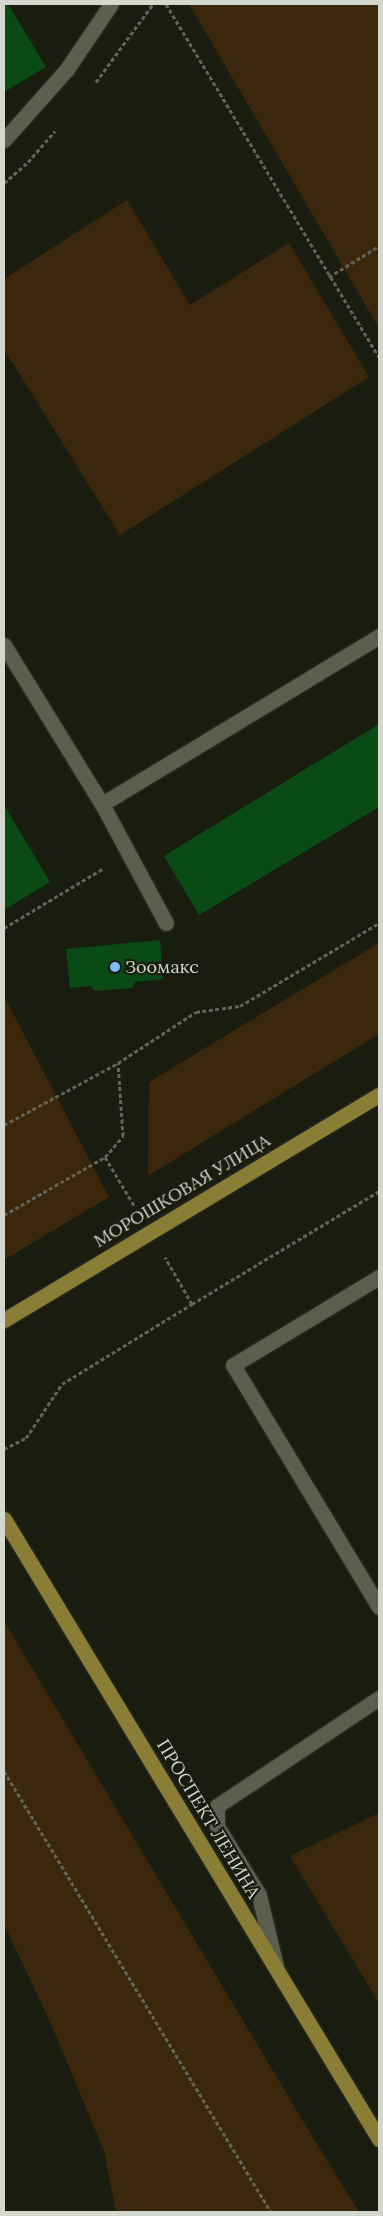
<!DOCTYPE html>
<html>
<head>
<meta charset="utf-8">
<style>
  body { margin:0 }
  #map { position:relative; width:383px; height:2216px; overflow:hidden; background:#191d0f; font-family:Lora,serif }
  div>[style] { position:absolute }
  .green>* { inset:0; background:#3b270c }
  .building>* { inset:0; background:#0a4b15 }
  .path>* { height:3px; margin-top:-1.5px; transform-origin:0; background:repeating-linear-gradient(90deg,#616558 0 4px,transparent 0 6.5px) }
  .roads { filter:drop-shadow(0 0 1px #33352e) drop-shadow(0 0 1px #33352e) }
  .minor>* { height:15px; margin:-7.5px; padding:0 7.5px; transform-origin:7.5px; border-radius:7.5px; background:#5a5f4f }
  .major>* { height:15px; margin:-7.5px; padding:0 7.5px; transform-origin:7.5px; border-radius:7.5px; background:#8a7e37 }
  .dots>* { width:14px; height:14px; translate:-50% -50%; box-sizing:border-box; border:2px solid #191d0f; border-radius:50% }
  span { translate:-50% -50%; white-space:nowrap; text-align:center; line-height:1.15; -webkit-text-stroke:4.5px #191d0f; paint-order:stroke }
  .poi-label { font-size:18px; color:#d4d7cd }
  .left { translate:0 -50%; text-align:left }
  .street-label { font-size:18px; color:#d4d7cd }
  .frame { position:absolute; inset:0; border:5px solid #d4d7cd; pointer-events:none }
</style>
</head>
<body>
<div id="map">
  <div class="green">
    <div style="clip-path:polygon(189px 4px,379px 4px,379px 328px)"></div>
    <div style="clip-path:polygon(127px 200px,190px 305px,289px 243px,369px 377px,120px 535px,4px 349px,4px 279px)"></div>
    <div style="clip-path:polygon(379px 943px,379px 1034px,148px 1176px,149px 1082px)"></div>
    <div style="clip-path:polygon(4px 996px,109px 1197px,4px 1260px)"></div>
    <div style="clip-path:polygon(4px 1621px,309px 2131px,359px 2212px,116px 2212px,104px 2151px,51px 2024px,4px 1924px)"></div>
    <div style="clip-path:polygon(379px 1813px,379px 2003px,290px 1856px)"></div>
  </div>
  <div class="building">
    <div style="clip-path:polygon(4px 4px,8px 4px,46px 67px,4px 92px)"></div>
    <div style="clip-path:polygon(379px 724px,379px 807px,199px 915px,164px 856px)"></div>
    <div style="clip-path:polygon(4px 805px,50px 882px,4px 910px)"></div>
    <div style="clip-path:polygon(160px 940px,163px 979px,135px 982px,132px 988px,95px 991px,91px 986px,70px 988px,66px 949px)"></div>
  </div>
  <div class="path">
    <div style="left:166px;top:4px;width:412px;rotate:58.9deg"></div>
    <div style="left:96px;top:82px;width:97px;rotate:-53.8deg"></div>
    <div style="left:4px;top:183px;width:32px;rotate:-41deg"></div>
    <div style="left:28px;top:162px;width:41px;rotate:-48.9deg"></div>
    <div style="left:329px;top:277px;width:59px;rotate:-31.8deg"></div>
    <div style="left:4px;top:928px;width:117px;rotate:-31deg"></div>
    <div style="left:4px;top:1125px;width:130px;rotate:-28.5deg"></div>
    <div style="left:118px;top:1063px;width:93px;rotate:-33.2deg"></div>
    <div style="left:196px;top:1012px;width:44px;rotate:-7.8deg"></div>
    <div style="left:240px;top:1006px;width:162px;rotate:-30.8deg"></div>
    <div style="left:105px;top:1157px;width:28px;rotate:-49deg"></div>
    <div style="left:123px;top:1136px;width:73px;rotate:-93.9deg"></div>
    <div style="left:4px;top:1215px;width:116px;rotate:-29.9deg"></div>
    <div style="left:105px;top:1157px;width:58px;rotate:59deg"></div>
    <div style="left:192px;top:1304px;width:218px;rotate:-31.1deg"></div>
    <div style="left:4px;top:1449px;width:25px;rotate:-27deg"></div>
    <div style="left:26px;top:1438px;width:65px;rotate:-56.3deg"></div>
    <div style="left:62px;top:1384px;width:153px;rotate:-31.6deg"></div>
    <div style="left:192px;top:1304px;width:54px;rotate:-119.9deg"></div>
    <div style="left:4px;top:1771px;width:516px;rotate:58.81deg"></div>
  </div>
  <div class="roads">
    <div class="minor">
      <div style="left:4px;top:140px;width:95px;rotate:-48.4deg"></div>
      <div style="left:67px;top:69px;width:78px;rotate:-55.9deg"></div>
      <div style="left:4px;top:645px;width:187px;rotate:58.4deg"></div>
      <div style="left:166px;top:923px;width:135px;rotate:-118.3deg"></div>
      <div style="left:102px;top:804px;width:324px;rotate:-31.2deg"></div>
      <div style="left:379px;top:1277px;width:170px;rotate:148.9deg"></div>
      <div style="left:233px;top:1365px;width:283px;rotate:58.9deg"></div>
      <div style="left:276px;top:1966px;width:73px;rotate:-103.5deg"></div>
      <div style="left:259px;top:1895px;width:81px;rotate:-121.3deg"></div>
      <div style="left:217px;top:1826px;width:20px;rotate:-90deg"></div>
      <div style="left:217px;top:1806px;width:195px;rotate:-33.7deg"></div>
    </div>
    <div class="major">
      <div style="left:4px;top:1320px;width:437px;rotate:-31deg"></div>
      <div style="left:4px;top:1519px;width:725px;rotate:58.83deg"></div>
    </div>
  </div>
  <div class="dots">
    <div style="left:115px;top:967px;background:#78bff7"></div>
  </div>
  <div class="poi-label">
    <span class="left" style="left:125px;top:967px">Зоомакс</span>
  </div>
  <div class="street-label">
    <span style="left:182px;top:1191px;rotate:-31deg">МОРОШКОВАЯ УЛИЦА</span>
    <span style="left:208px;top:1819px;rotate:59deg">ПРОСПЕКТ ЛЕНИНА</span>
  </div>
  <div class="frame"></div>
</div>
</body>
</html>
